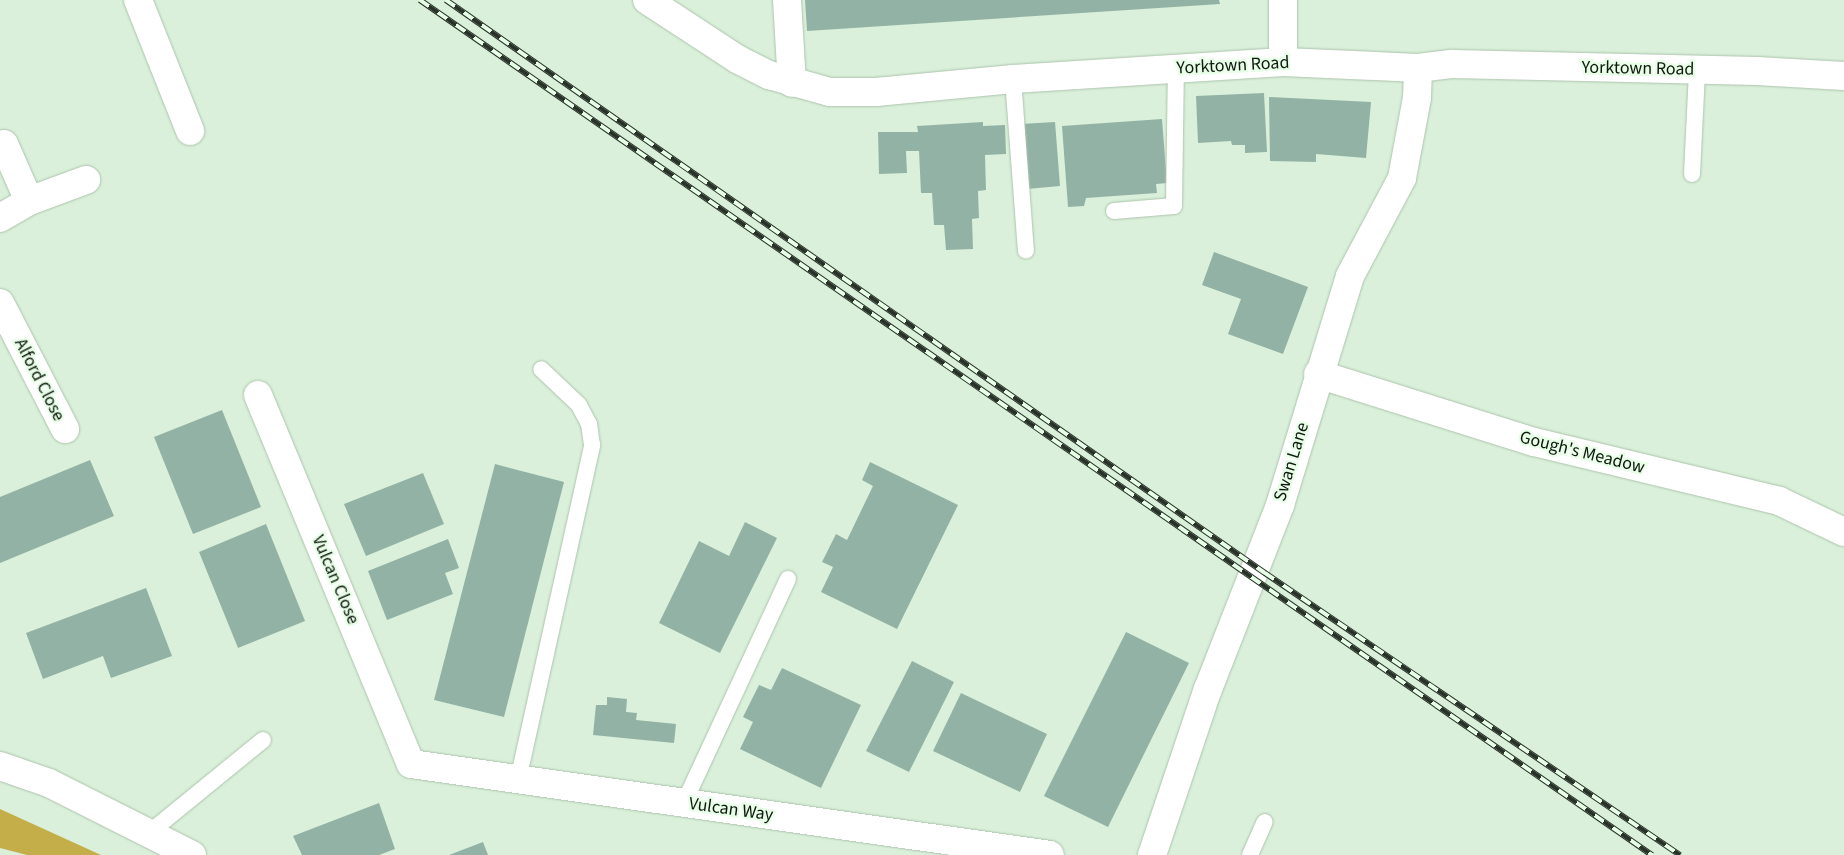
<!DOCTYPE html>
<html>
<head>
<meta charset="utf-8">
<style>
  body { margin:0 }
  #map { position:relative; width:1844px; height:855px; overflow:hidden; background:#daf0da; font-family:"Source Sans 3",sans-serif }
  div>[style] { position:absolute }
  .forest>* { inset:0; background:#c4ae4a }
  .building>* { inset:0; background:#92b2a5 }
  .roads { filter:drop-shadow(0 0 1px #adc3ad) drop-shadow(0 0 1px #adc3ad) }
  .lane>* { height:16px; margin:-8px; padding:0 8px; transform-origin:8px; border-radius:8px; background:#fff }
  .street>* { height:28px; margin:-14px; padding:0 14px; transform-origin:14px; border-radius:14px; background:#fff }
  .secondary>* { height:28px; margin:-14px; padding:0 14px; transform-origin:14px; border-radius:14px; background:#fff }
  .primary>* { height:28px; margin:-14px; padding:0 14px; transform-origin:14px; border-radius:14px; background:#fff }
  .rail>* { height:5.5px; margin-top:-2.75px; transform-origin:0; background:repeating-linear-gradient(90deg,#e7fee7 0 11px,#283228 0 22px); box-sizing:border-box; border-block:1px solid #283228 }
  span { translate:-50% -50%; white-space:nowrap; text-align:center; line-height:1.15; -webkit-text-stroke:4.5px #e7fee7; paint-order:stroke }
  .street-label { font-size:18px; color:#101810 }
</style>
</head>
<body>
<div id="map">
  <div class="forest">
    <div style="clip-path:polygon(0 809px,101px 855px,27px 855px,0 848px)"></div>
  </div>
  <div class="building">
    <div style="clip-path:polygon(805px 0,1219px 0,1220px 4px,807px 31px)"></div>
    <div style="clip-path:polygon(1264px 93px,1267px 152px,1245px 153px,1245px 145px,1232px 145px,1231px 141px,1198px 143px,1196px 96px)"></div>
    <div style="clip-path:polygon(1269px 97px,1371px 102px,1366px 158px,1316px 154px,1316px 162px,1270px 161px)"></div>
    <div style="clip-path:polygon(1162px 119px,1167px 183px,1156px 184px,1157px 193px,1086px 198px,1084px 206px,1068px 207px,1062px 126px)"></div>
    <div style="clip-path:polygon(983px 122px,983px 126px,1005px 125px,1006px 154px,985px 155px,986px 190px,978px 191px,979px 218px,972px 219px,973px 249px,946px 250px,944px 225px,934px 225px,932px 193px,921px 193px,919px 151px,906px 151px,907px 173px,879px 174px,878px 132px,918px 132px,917px 126px)"></div>
    <div style="clip-path:polygon(1055px 122px,1060px 186px,1027px 189px,1021px 124px)"></div>
    <div style="clip-path:polygon(1214px 252px,1308px 287px,1283px 354px,1228px 334px,1241px 299px,1202px 285px)"></div>
    <div style="clip-path:polygon(222px 410px,261px 507px,193px 534px,154px 437px)"></div>
    <div style="clip-path:polygon(90px 460px,114px 516px,0 563px,0 497px)"></div>
    <div style="clip-path:polygon(870px 462px,958px 505px,897px 629px,821px 592px,833px 567px,822px 562px,836px 534px,847px 540px,873px 486px,862px 480px)"></div>
    <div style="clip-path:polygon(495px 464px,564px 482px,504px 717px,434px 700px)"></div>
    <div style="clip-path:polygon(423px 473px,444px 524px,366px 556px,344px 504px)"></div>
    <div style="clip-path:polygon(745px 522px,777px 538px,720px 653px,659px 623px,699px 541px,729px 556px)"></div>
    <div style="clip-path:polygon(266px 524px,305px 621px,238px 648px,199px 552px)"></div>
    <div style="clip-path:polygon(448px 539px,459px 568px,445px 573px,453px 594px,387px 620px,368px 571px)"></div>
    <div style="clip-path:polygon(146px 588px,172px 656px,111px 678px,103px 656px,43px 679px,26px 633px)"></div>
    <div style="clip-path:polygon(1126px 632px,1189px 663px,1108px 827px,1044px 796px)"></div>
    <div style="clip-path:polygon(912px 661px,954px 682px,909px 772px,866px 751px)"></div>
    <div style="clip-path:polygon(782px 668px,861px 705px,821px 788px,740px 749px,753px 722px,743px 717px,759px 685px,771px 690px)"></div>
    <div style="clip-path:polygon(961px 693px,1047px 734px,1020px 792px,933px 751px)"></div>
    <div style="clip-path:polygon(607px 697px,627px 699px,626px 712px,637px 713px,636px 720px,676px 724px,674px 743px,593px 735px,596px 705px,607px 705px)"></div>
    <div style="clip-path:polygon(379px 803px,395px 849px,379px 855px,302px 855px,293px 836px)"></div>
    <div style="clip-path:polygon(483px 842px,488px 855px,449px 855px)"></div>
  </div>
  <div class="roads">
    <div class="lane">
      <div style="left:1013px;top:79px;width:172px;rotate:85.7deg"></div>
      <div style="left:1692px;top:174px;width:104px;rotate:-87.2deg"></div>
      <div style="left:1114px;top:211px;width:60px;rotate:-4.8deg"></div>
      <div style="left:1174px;top:206px;width:137px;rotate:-89.2deg"></div>
      <div style="left:518px;top:780px;width:343px;rotate:-77.5deg"></div>
      <div style="left:592px;top:445px;width:21px;rotate:-98deg"></div>
      <div style="left:589px;top:424px;width:21px;rotate:-118deg"></div>
      <div style="left:579px;top:405px;width:52px;rotate:-136.5deg"></div>
      <div style="left:684px;top:803px;width:247px;rotate:-65.1deg"></div>
      <div style="left:149px;top:833px;width:147px;rotate:-39.2deg"></div>
      <div style="left:1250px;top:855px;width:36px;rotate:-66deg"></div>
    </div>
    <div class="street">
      <div style="left:138px;top:0;width:141px;rotate:68.3deg"></div>
      <div style="left:787px;top:0;width:83px;rotate:86.6deg"></div>
      <div style="left:1283px;top:0;width:62px;rotate:90deg"></div>
      <div style="left:4px;top:144px;width:62px;rotate:66.3deg"></div>
      <div style="left:0;top:218px;width:34px;rotate:-30deg"></div>
      <div style="left:29px;top:201px;width:61px;rotate:-20.2deg"></div>
      <div style="left:0;top:303px;width:142px;rotate:62.7deg"></div>
      <div style="left:1318px;top:374px;width:226px;rotate:17.5deg"></div>
      <div style="left:1534px;top:442px;width:252px;rotate:13.5deg"></div>
      <div style="left:1779px;top:501px;width:72px;rotate:25.5deg"></div>
      <div style="left:258px;top:395px;width:399px;rotate:67.5deg"></div>
      <div style="left:411px;top:764px;width:645px;rotate:8.1deg"></div>
      <div style="left:0;top:766px;width:52px;rotate:19.1deg"></div>
      <div style="left:49px;top:783px;width:160px;rotate:26.7deg"></div>
    </div>
    <div class="secondary">
      <div style="left:1152px;top:855px;width:175px;rotate:-71.4deg"></div>
      <div style="left:1208px;top:689px;width:198px;rotate:-68.6deg"></div>
      <div style="left:1280px;top:505px;width:239px;rotate:-73deg"></div>
      <div style="left:1350px;top:276px;width:111px;rotate:-62deg"></div>
      <div style="left:1402px;top:178px;width:81px;rotate:-79.4deg"></div>
      <div style="left:1417px;top:98px;width:30px;rotate:-88deg"></div>
    </div>
    <div class="primary">
      <div style="left:647px;top:0;width:108px;rotate:33.2deg"></div>
      <div style="left:737px;top:59px;width:36px;rotate:27deg"></div>
      <div style="left:769px;top:75px;width:63px;rotate:15.6deg"></div>
      <div style="left:830px;top:92px;width:46px"></div>
      <div style="left:876px;top:92px;width:138px;rotate:-5.4deg"></div>
      <div style="left:1013px;top:79px;width:271px;rotate:-3.6deg"></div>
      <div style="left:1283px;top:62px;width:135px;rotate:2.5deg"></div>
      <div style="left:1418px;top:68px;width:35px;rotate:-7deg"></div>
      <div style="left:1453px;top:64px;width:304px;rotate:1.3deg"></div>
      <div style="left:1757px;top:71px;width:87px;rotate:3.3deg"></div>
    </div>
  </div>
  <div class="rail">
    <div style="left:420px;top:0;width:1500px;rotate:34.76deg"></div>
    <div style="left:446px;top:0;width:1000px;rotate:34.98deg"></div>
    <div style="left:1265px;top:573px;width:502px;rotate:34.2deg"></div>
  </div>
  <div class="street-label">
    <span style="left:1233px;top:66px;rotate:-3deg">Yorktown Road</span>
    <span style="left:1638px;top:69px;rotate:1deg">Yorktown Road</span>
    <span style="left:39px;top:380px;rotate:63deg">Alford Close</span>
    <span style="left:1582px;top:453px;rotate:14deg">Gough's Meadow</span>
    <span style="left:1292px;top:462px;rotate:-73deg">Swan Lane</span>
    <span style="left:335px;top:580px;rotate:67deg">Vulcan Close</span>
    <span style="left:731px;top:810px;rotate:8deg">Vulcan Way</span>
  </div>
</div>
</body>
</html>
